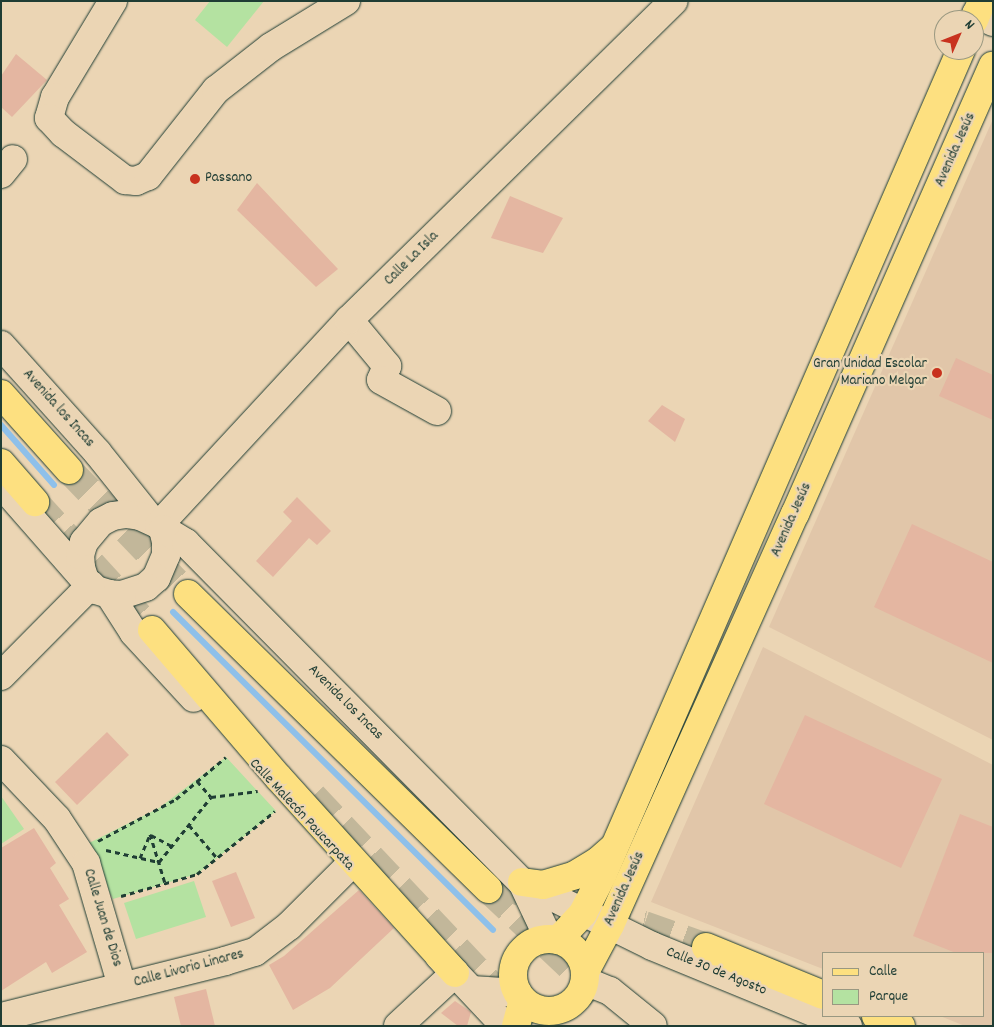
<!DOCTYPE html>
<html>
<head>
<meta charset="utf-8">
<style>
  body { margin:0 }
  #map { position:relative; width:994px; height:1027px; overflow:hidden; background:#ebd5b4; font-family:Dekko,sans-serif }
  div>[style] { position:absolute }
  .built>* { inset:0; background:#e1c6a9 }
  .green>* { inset:0; background:#b4e2a1 }
  .stream>* { height:6px; margin:-3px; padding:0 3px; transform-origin:3px; border-radius:3px; background:#8ec0ea }
  .building>* { inset:0; background:#e4b6a1 }
  .major-tunnel>* { height:28px; margin-top:-14px; transform-origin:0; background:repeating-linear-gradient(90deg,#c2b79a 0 28px,transparent 0 42px) }
  .path>* { height:3px; margin-top:-1.5px; transform-origin:0; background:repeating-linear-gradient(90deg,#1f3d34 0 5px,transparent 0 9px) }
  .roads { filter:drop-shadow(0 0 1px #1f3d34) drop-shadow(0 0 1px #1f3d34) }
  .minor>* { height:28px; margin:-14px; padding:0 14px; transform-origin:14px; border-radius:14px; background:#ebd5b4 }
  .major>* { height:28px; margin:-14px; padding:0 14px; transform-origin:14px; border-radius:14px; background:#fde080 }
  .major>.ring { margin:-14px; padding:0; box-sizing:content-box; background:none; border:28px solid #fde080; border-radius:50% }
  .dots>* { width:14px; height:14px; translate:-50% -50%; box-sizing:border-box; border:2px solid #ebd5b4; border-radius:50% }
  span { translate:-50% -50%; white-space:nowrap; text-align:center; line-height:1.15; -webkit-text-stroke:4.5px #ebd5b4; paint-order:stroke }
  .street-label { font-size:15px; color:#1f3d34 }
  .poi-label { font-size:15px; color:#1f3d34 }
  .left { translate:0 -50%; text-align:left }
  .right { translate:-100% -50%; text-align:right }
  .frame { position:absolute; inset:0; border:2px solid #1f3d34; pointer-events:none }
  .legend { position:absolute; left:822px; top:952px; width:162px; height:65px; box-sizing:border-box; background:#ebd5b4; border:1px solid #999881; margin:0; padding:6px 9px; list-style:none; font-size:15px; color:#1f3d34 }
  .legend li { display:flex; align-items:center; gap:10px; height:25px }
  .legend b { width:25px; border:1px solid #999881 }
  .north { position:absolute; left:934px; top:10px; width:50px; height:50px; box-sizing:border-box; background:#ebd5b4; border:1px solid #999881; border-radius:50%; rotate:46deg; font-size:14px; font-weight:700; line-height:20px; text-align:center; color:#1f3d34 }
  .north::after { content:''; display:block; margin:auto; width:18px; height:22px; background:#c8321e; clip-path:polygon(50% 0,100% 100%,50% 72%,0 100%) }
</style>
</head>
<body>
<div id="map">
  <div class="built">
    <div style="clip-path:polygon(993px 119px,993px 740px,769px 627px)"></div>
    <div style="clip-path:polygon(763px 647px,993px 765px,993px 1026px,965px 1026px,940px 1016px,983px 1016px,983px 953px,823px 953px,823px 969px,651px 902px)"></div>
  </div>
  <div class="green">
    <div style="clip-path:polygon(210px 1px,264px 1px,227px 47px,195px 20px)"></div>
    <div style="clip-path:polygon(226px 757px,276px 811px,197px 874px,113px 899px,85px 845px,159px 808px)"></div>
    <div style="clip-path:polygon(1px 796px,24px 829px,1px 844px)"></div>
    <div style="clip-path:polygon(194px 881px,206px 917px,136px 939px,124px 903px)"></div>
  </div>
  <div class="stream">
    <div style="left:1px;top:425px;width:80px;rotate:48.5deg"></div>
    <div style="left:173px;top:612px;width:451px;rotate:44.8deg"></div>
  </div>
  <div class="building">
    <div style="clip-path:polygon(16px 54px,47px 80px,12px 117px,1px 107px,1px 76px)"></div>
    <div style="clip-path:polygon(257px 183px,338px 269px,316px 287px,237px 210px)"></div>
    <div style="clip-path:polygon(510px 196px,563px 218px,543px 253px,491px 238px)"></div>
    <div style="clip-path:polygon(956px 358px,993px 375px,993px 420px,939px 396px)"></div>
    <div style="clip-path:polygon(662px 405px,685px 419px,675px 442px,648px 421px)"></div>
    <div style="clip-path:polygon(297px 497px,331px 531px,317px 545px,309px 538px,273px 577px,256px 561px,292px 521px,283px 512px)"></div>
    <div style="clip-path:polygon(912px 524px,993px 562px,993px 663px,874px 607px)"></div>
    <div style="clip-path:polygon(805px 715px,942px 779px,901px 868px,764px 804px)"></div>
    <div style="clip-path:polygon(107px 732px,129px 755px,77px 805px,55px 782px)"></div>
    <div style="clip-path:polygon(960px 814px,993px 827px,993px 953px,956px 953px,913px 936px)"></div>
    <div style="clip-path:polygon(34px 828px,56px 863px,50px 868px,69px 899px,59px 905px,87px 952px,52px 973px,46px 962px,1px 991px,1px 848px)"></div>
    <div style="clip-path:polygon(236px 872px,255px 918px,231px 927px,212px 881px)"></div>
    <div style="clip-path:polygon(359px 890px,394px 928px,330px 988px,293px 1010px,269px 965px,284px 956px)"></div>
    <div style="clip-path:polygon(206px 989px,215px 1026px,181px 1026px,174px 997px)"></div>
    <div style="clip-path:polygon(455px 1001px,471px 1012px,467px 1026px,458px 1026px,441px 1013px)"></div>
  </div>
  <div class="major-tunnel">
    <div style="left:69px;top:470px;width:172px;rotate:46.2deg"></div>
    <div style="left:35px;top:502px;width:173px;rotate:47.6deg"></div>
    <div style="left:313px;top:796px;width:286px;rotate:46.7deg"></div>
    <div style="left:495px;top:882px;width:49px;rotate:21.4deg"></div>
    <div style="left:488px;top:889px;width:154px;rotate:43.4deg"></div>
    <div style="left:602px;top:916px;width:43px;rotate:12.1deg"></div>
    <div style="left:644px;top:925px;width:66px;rotate:19.5deg"></div>
  </div>
  <div class="path">
    <div style="left:197px;top:781px;width:21px;rotate:49deg"></div>
    <div style="left:211px;top:797px;width:47px;rotate:-7.3deg"></div>
    <div style="left:189px;top:825px;width:43px;rotate:49.7deg"></div>
    <div style="left:150px;top:834px;width:51px;rotate:73deg"></div>
    <div style="left:151px;top:835px;width:24px;rotate:28deg"></div>
    <div style="left:98px;top:841px;width:89px;rotate:-28.3deg"></div>
    <div style="left:176px;top:799px;width:65px;rotate:-40deg"></div>
    <div style="left:106px;top:850px;width:54px;rotate:12.8deg"></div>
    <div style="left:159px;top:862px;width:83px;rotate:-51.3deg"></div>
    <div style="left:140px;top:858px;width:25px;rotate:-67deg"></div>
    <div style="left:121px;top:896px;width:79px;rotate:-16.1deg"></div>
    <div style="left:197px;top:874px;width:100px;rotate:-38.9deg"></div>
  </div>
  <div class="roads">
    <div class="minor">
      <div style="left:113px;top:1px;width:112px;rotate:121.1deg"></div>
      <div style="left:55px;top:97px;width:22px;rotate:106deg"></div>
      <div style="left:49px;top:118px;width:21px;rotate:47deg"></div>
      <div style="left:63px;top:133px;width:78px;rotate:37.2deg"></div>
      <div style="left:125px;top:180px;width:11px;rotate:5deg"></div>
      <div style="left:136px;top:181px;width:13px;rotate:-23deg"></div>
      <div style="left:148px;top:176px;width:110px;rotate:-51.7deg"></div>
      <div style="left:216px;top:90px;width:70px;rotate:-38deg"></div>
      <div style="left:271px;top:47px;width:88px;rotate:-31.5deg"></div>
      <div style="left:976px;top:14px;width:19px;rotate:25deg"></div>
      <div style="left:1px;top:174px;width:19px;rotate:-51deg"></div>
      <div style="left:349px;top:320px;width:60px;rotate:50.4deg"></div>
      <div style="left:387px;top:366px;width:15px;rotate:113deg"></div>
      <div style="left:381px;top:380px;width:64px;rotate:29deg"></div>
      <div style="left:1px;top:345px;width:144px;rotate:48.1deg"></div>
      <div style="left:97px;top:452px;width:88px;rotate:51.4deg"></div>
      <div style="left:1px;top:484px;width:128px;rotate:48.8deg"></div>
      <div style="left:126px;top:514px;width:14px;rotate:8deg"></div>
      <div style="left:140px;top:516px;width:21px;rotate:25deg"></div>
      <div style="left:159px;top:525px;width:6px;rotate:45deg"></div>
      <div style="left:163px;top:529px;width:13px;rotate:77deg"></div>
      <div style="left:166px;top:542px;width:13px;rotate:90deg"></div>
      <div style="left:166px;top:555px;width:25px;rotate:113deg"></div>
      <div style="left:156px;top:578px;width:13px;rotate:138deg"></div>
      <div style="left:146px;top:587px;width:25px;rotate:162deg"></div>
      <div style="left:122px;top:595px;width:13px;rotate:-176deg"></div>
      <div style="left:109px;top:594px;width:14px;rotate:-163deg"></div>
      <div style="left:96px;top:590px;width:15px;rotate:-138deg"></div>
      <div style="left:85px;top:580px;width:13px;rotate:-108deg"></div>
      <div style="left:81px;top:568px;width:13px;rotate:-94deg"></div>
      <div style="left:80px;top:555px;width:14px;rotate:-73deg"></div>
      <div style="left:84px;top:542px;width:26px;rotate:-50deg"></div>
      <div style="left:101px;top:522px;width:13px;rotate:-27deg"></div>
      <div style="left:113px;top:516px;width:13px;rotate:-9deg"></div>
      <div style="left:159px;top:525px;width:280px;rotate:-47.2deg"></div>
      <div style="left:349px;top:320px;width:455px;rotate:-44.5deg"></div>
      <div style="left:163px;top:529px;width:27px;rotate:31deg"></div>
      <div style="left:186px;top:543px;width:477px;rotate:45.3deg"></div>
      <div style="left:522px;top:882px;width:145px;rotate:26.2deg"></div>
      <div style="left:652px;top:946px;width:185px;rotate:22.3deg"></div>
      <div style="left:109px;top:594px;width:46px;rotate:57.3deg"></div>
      <div style="left:134px;top:633px;width:88px;rotate:47.3deg"></div>
      <div style="left:1px;top:676px;width:128px;rotate:-45.3deg"></div>
      <div style="left:1px;top:760px;width:81px;rotate:46.5deg"></div>
      <div style="left:57px;top:819px;width:53px;rotate:56.6deg"></div>
      <div style="left:86px;top:863px;width:128px;rotate:73.7deg"></div>
      <div style="left:522px;top:882px;width:63px;rotate:64.7deg"></div>
      <div style="left:439px;top:956px;width:96px;rotate:46.7deg"></div>
      <div style="left:585px;top:981px;width:27px;rotate:22deg"></div>
      <div style="left:610px;top:991px;width:55px;rotate:39.1deg"></div>
      <div style="left:472px;top:990px;width:46px;rotate:3.7deg"></div>
      <div style="left:823px;top:1016px;width:27px;rotate:22deg"></div>
      <div style="left:1px;top:1017px;width:231px;rotate:-14deg"></div>
      <div style="left:225px;top:961px;width:31px;rotate:-17deg"></div>
      <div style="left:255px;top:952px;width:43px;rotate:-37.4deg"></div>
      <div style="left:289px;top:926px;width:83px;rotate:-45deg"></div>
      <div style="left:398px;top:1026px;width:78px;rotate:-42.9deg"></div>
    </div>
    <div class="major">
      <div style="left:974px;top:20px;width:21px;rotate:-67deg"></div>
      <div style="left:1px;top:394px;width:102px;rotate:48.2deg"></div>
      <div style="left:1px;top:463px;width:52px;rotate:48.9deg"></div>
      <div style="left:188px;top:594px;width:421px;rotate:44.5deg"></div>
      <div style="left:152px;top:630px;width:194px;rotate:49.4deg"></div>
      <div style="left:278px;top:777px;width:264px;rotate:47.9deg"></div>
      <div style="left:522px;top:882px;width:21px;rotate:8deg"></div>
      <div style="left:543px;top:885px;width:34px;rotate:-17deg"></div>
      <div style="left:575px;top:875px;width:27px;rotate:-31deg"></div>
      <div style="left:598px;top:861px;width:20px;rotate:-41deg"></div>
      <div class="ring" style="left:513px;top:939px;width:44px;height:44px"></div>
      <div style="left:558px;top:940px;width:37px;rotate:-47deg"></div>
      <div style="left:583px;top:913px;width:42px;rotate:-62.8deg"></div>
      <div style="left:602px;top:876px;width:901px;rotate:-66.51deg"></div>
      <div style="left:706px;top:947px;width:126px;rotate:22.3deg"></div>
      <div style="left:585px;top:972px;width:53px;rotate:-62deg"></div>
      <div style="left:610px;top:925px;width:451px;rotate:-65.8deg"></div>
      <div style="left:795px;top:514px;width:490px;rotate:-66.2deg"></div>
      <div style="left:876px;top:1016px;width:27px;rotate:22deg"></div>
      <div style="left:516px;top:1026px;width:27px;rotate:-75deg"></div>
    </div>
  </div>
  <div class="dots">
    <div style="left:195px;top:179px;background:#c8321e"></div>
    <div style="left:937px;top:373px;background:#c8321e"></div>
  </div>
  <div class="street-label">
    <span style="left:956px;top:150px;rotate:-66deg">Avenida Jesús</span>
    <span style="left:412px;top:259px;rotate:-45deg">Calle La Isla</span>
    <span style="left:58px;top:409px;rotate:48deg">Avenida los Incas</span>
    <span style="left:792px;top:520px;rotate:-66deg">Avenida Jesús</span>
    <span style="left:345px;top:703px;rotate:45deg">Avenida los Incas</span>
    <span style="left:301px;top:815px;rotate:47deg">Calle Malecón Paucarpata</span>
    <span style="left:625px;top:889px;rotate:-66deg">Avenida Jesús</span>
    <span style="left:102px;top:918px;rotate:73deg">Calle Juan de Dios</span>
    <span style="left:189px;top:969px;rotate:-15deg">Calle Livorio Linares</span>
    <span style="left:716px;top:972px;rotate:22deg">Calle 30 de Agosto</span>
  </div>
  <div class="poi-label">
    <span class="left" style="left:205px;top:179px">Passano</span>
    <span class="right" style="left:927px;top:373px">Gran Unidad Escolar<br>Mariano Melgar</span>
  </div>
  <div class="frame"></div>
  <ul class="legend">
  <li><b style="height:6px;background:#fde080"></b>Calle</li>
  <li><b style="height:14px;background:#b4e2a1"></b>Parque</li>
  </ul>
  <div class="north">N</div>
</div>
</body>
</html>
